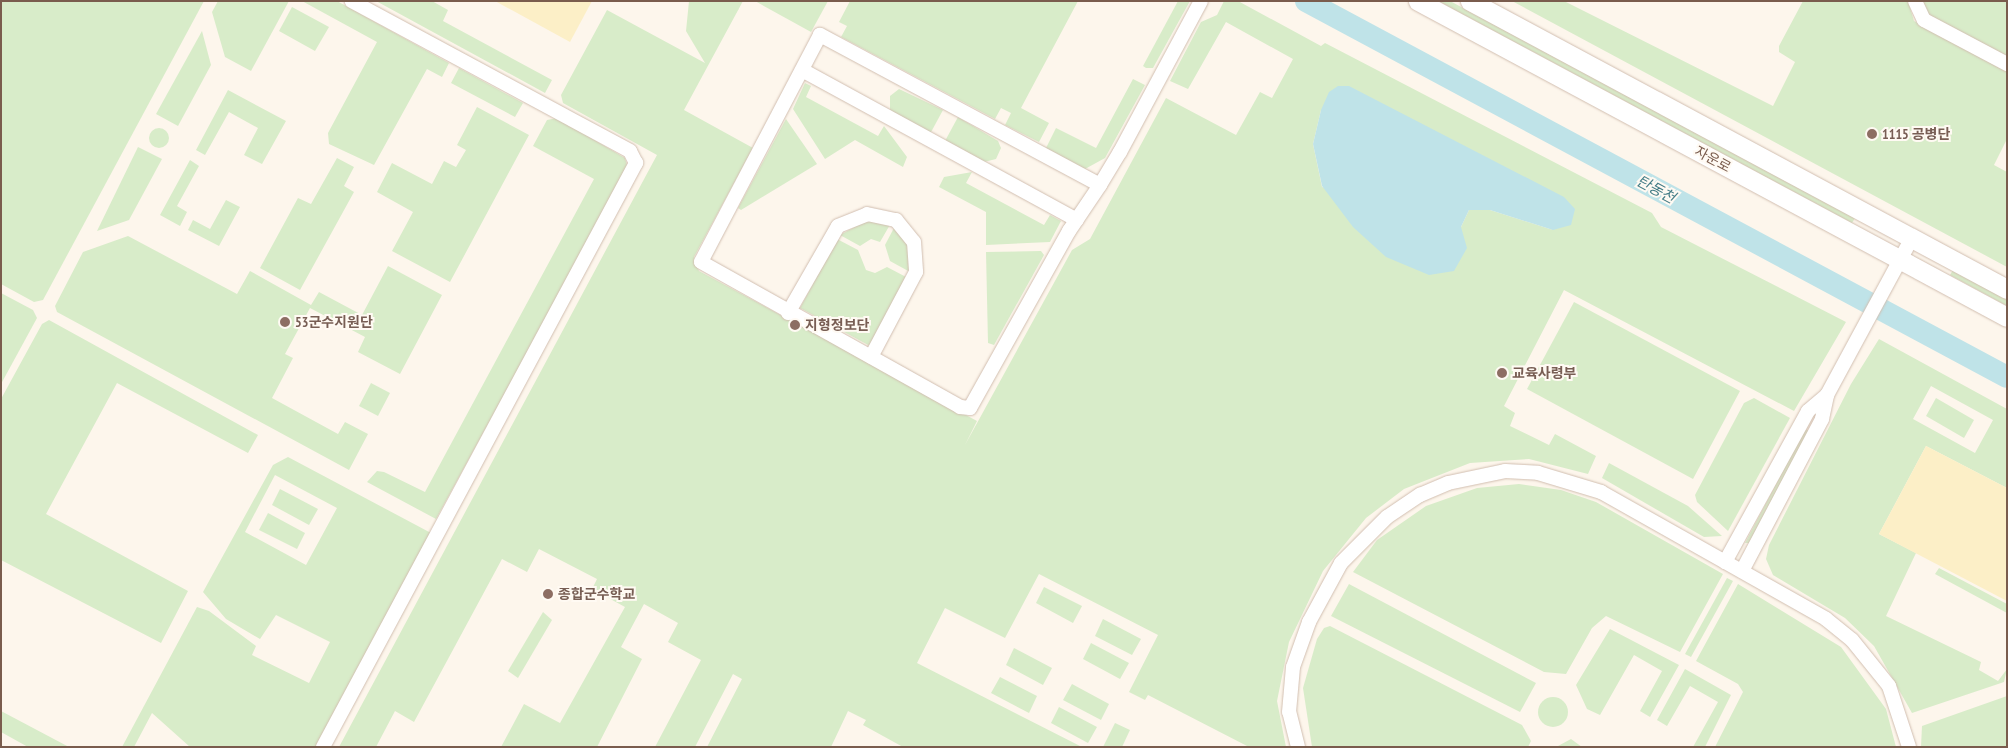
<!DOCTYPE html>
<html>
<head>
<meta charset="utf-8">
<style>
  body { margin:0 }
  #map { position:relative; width:2008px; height:748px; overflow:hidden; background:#fdf6ec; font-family:"PT Sans Narrow","Noto Sans KR",sans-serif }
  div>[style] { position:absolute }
  .green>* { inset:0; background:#d8ecc9 }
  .round { border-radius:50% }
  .sand>* { inset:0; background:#fcefc7 }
  .water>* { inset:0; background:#bfe3e8 }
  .river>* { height:22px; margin:-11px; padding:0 11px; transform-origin:11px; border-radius:11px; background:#bfe3e8 }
  .roads { filter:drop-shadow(0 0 1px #d1beb0) drop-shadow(0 0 1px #d1beb0) }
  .street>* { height:14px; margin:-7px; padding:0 7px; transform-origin:7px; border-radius:7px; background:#fff }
  .secondary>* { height:19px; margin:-9.5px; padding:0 9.5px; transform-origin:9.5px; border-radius:9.5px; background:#fff }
  .dots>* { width:14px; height:14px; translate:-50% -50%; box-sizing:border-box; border:2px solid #fffaf3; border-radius:50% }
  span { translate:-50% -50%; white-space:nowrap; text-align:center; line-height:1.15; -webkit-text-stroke:4px #fffaf3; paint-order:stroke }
  .education-label { font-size:14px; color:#785e54; font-weight:700 }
  .left { translate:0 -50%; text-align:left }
  .street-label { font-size:14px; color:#7a5c4d }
  .water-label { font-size:15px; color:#437c86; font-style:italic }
  .frame { position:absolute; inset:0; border:2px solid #7a5c4d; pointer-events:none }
</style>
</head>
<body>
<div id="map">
  <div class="green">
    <div style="clip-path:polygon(1px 1px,204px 1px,43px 300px,34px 302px,1px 284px)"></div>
    <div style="clip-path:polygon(218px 1px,289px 1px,251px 71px,225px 57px,212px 12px)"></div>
    <div style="clip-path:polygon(302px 1px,337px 1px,449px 63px,442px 77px,427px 69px,374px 165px,329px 144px,328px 133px,377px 42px)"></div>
    <div style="clip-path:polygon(376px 1px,432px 1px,448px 10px,443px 21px,552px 80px,545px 93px)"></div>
    <div style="clip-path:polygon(evenodd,689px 1px,743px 1px,684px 110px,753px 148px,694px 257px,699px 271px,977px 421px,965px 445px,1072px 250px,1090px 239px,1166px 98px,1236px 135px,1260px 92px,1272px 98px,1293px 59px,1226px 22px,1188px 89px,1170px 81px,1201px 22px,1217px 15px,1224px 1px,1238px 1px,1321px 46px,1325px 43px,1652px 213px,1661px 227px,1846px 322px,1794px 411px,1564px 290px,1504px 406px,1515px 413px,1510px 426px,1549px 445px,1555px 434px,1596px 456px,1588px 474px,1529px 459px,1470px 463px,1404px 489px,1366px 518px,1323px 571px,1289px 642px,1277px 701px,1286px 747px,1249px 747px,1148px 695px,1145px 700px,1129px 692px,1158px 635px,1039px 574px,1005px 638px,945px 608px,917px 663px,1082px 747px,903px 747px,863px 725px,866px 720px,848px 711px,831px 747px,707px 747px,742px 679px,733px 674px,695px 747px,655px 747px,701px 660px,668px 642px,678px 623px,644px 604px,621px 647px,642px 659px,597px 747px,501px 747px,524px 704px,560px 723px,625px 607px,592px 589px,597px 579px,539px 549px,527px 572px,502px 559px,414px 722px,395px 711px,376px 747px,339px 747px,657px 155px,563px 103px,561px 95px,607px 10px,705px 63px,686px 31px,689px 1px,1321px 110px,1553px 230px,1490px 210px,1469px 210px,1461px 227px,1322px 187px,1313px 144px,1321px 110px)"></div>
    <div style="clip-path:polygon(755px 1px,828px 1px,811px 32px)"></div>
    <div style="clip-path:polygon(850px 1px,1078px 1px,1021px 108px,1049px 123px,1039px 142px,1005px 125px,1011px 113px,1001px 108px,995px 119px,841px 37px,847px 26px,839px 22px)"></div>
    <div style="clip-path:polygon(1178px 1px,1190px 1px,1153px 68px,1146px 68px,1143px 66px)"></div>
    <div style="clip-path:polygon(1438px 1px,1450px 1px,1855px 218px,1852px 223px)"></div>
    <div style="clip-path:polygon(1512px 1px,1564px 1px,1773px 106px,1795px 62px,1779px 52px,1779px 46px,1803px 1px,1908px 1px,1914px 21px,2007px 72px,2007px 139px,1994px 165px,2007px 172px,2007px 267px)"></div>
    <div style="clip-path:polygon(1920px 1px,2007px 1px,2007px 58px,1926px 14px)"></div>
    <div style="clip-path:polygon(292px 7px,329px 27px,315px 51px,279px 31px)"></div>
    <div style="clip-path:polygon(202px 31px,211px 65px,178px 126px,156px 114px)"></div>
    <div style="clip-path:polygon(459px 68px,523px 103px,515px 117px,451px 83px)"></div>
    <div style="clip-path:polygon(1133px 79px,1145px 85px,1105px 158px,1085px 169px,1046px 148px,1056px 128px,1096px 148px)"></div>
    <div style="clip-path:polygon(805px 83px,811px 86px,806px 97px,878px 136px,884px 126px,907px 157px,903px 167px,855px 140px,825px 159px,793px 109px)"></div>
    <div style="clip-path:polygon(899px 89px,943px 110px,930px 134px,890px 110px,890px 96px)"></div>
    <div style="clip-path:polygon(228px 90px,286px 121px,262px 164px,244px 155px,258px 128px,229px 112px,205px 155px,196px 150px)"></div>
    <div style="clip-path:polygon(477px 107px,529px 135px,450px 282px,392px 251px,413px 212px,377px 192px,392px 163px,432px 184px,444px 161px,456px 167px,466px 150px,457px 145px)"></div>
    <div style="clip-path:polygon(958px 117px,998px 141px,1001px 148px,996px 159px,984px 162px,945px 141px)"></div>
    <div style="clip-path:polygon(557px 118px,625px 158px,628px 169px,436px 519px,367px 482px,377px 471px,384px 472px,425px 492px,594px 179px,533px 146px,547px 120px)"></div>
    <div style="clip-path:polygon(786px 119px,817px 164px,741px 210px,738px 208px)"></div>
    <div class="round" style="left:149px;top:128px;width:20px;height:20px"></div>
    <div style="clip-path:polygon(138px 147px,162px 159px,129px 220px,97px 231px)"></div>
    <div style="clip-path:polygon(337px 158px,354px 167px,344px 186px,354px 192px,300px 290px,260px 268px,298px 198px,311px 204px)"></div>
    <div style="clip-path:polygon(190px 160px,199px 166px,177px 206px,187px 212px,180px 226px,160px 215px)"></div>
    <div style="clip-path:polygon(972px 172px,966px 183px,1044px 225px,1050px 215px,1061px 221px,1050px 242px,986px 245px,986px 212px,939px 187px,944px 177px)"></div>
    <div style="clip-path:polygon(226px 200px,240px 207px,219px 246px,188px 230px,193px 220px,210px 229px)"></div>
    <div style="clip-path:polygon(869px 219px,891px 223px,880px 242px,871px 239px,860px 246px,840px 235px)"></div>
    <div style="clip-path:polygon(895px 226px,908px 241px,910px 272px,890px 261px,885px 245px)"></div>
    <div style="clip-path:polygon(128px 236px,237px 294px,250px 271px,311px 305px,319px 292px,362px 315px,388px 266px,442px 295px,400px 374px,358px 352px,365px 337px,310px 308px,285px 354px,293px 358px,272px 398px,338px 434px,345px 422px,368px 434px,349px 470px,57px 312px,55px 306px,83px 252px)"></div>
    <div style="clip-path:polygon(837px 239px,858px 250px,866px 270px,875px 273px,887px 267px,908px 278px,870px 346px,800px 308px)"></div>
    <div style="clip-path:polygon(1041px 251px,1044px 255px,994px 345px,988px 343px,986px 252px)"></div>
    <div style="clip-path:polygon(1953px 270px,2007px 300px,2007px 306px,1950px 275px)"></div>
    <div style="clip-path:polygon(1px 293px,33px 310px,37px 318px,1px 384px)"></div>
    <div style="clip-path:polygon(1574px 302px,1740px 391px,1693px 479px,1527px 389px)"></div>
    <div style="clip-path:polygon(49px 320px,258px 435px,248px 453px,117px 383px,46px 514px,188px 591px,161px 643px,1px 560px,1px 399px,42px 324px)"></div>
    <div style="clip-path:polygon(evenodd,1879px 339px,2007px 409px,2007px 488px,1926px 446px,1879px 534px,1916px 553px,1886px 616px,1981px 662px,1979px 670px,1998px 681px,2007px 669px,2004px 682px,1912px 713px,1874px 646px,1845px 618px,1773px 575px,1766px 559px,1769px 545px,1851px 384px,1879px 339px,1931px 386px,1993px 420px,1975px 453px,1913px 419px,1931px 386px)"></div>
    <div style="clip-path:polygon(371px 383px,390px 393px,378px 416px,359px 406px)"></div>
    <div style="clip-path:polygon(1754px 398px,1790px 418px,1728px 531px,1697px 502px,1695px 495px,1744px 403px)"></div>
    <div style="clip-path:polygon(1936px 398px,1974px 420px,1964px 438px,1926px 416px)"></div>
    <div style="clip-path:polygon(1805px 429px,1809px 431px,1750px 543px,1745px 543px)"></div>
    <div style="clip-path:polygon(evenodd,288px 457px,431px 533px,318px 747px,190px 747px,152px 713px,134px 747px,122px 747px,197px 607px,209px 611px,256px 646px,252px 655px,309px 683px,330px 642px,276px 615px,260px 639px,226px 619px,203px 592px,273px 465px,288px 457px,275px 475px,337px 508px,306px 565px,245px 532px,275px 475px)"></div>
    <div style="clip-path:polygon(1609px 463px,1688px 506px,1722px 536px,1704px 537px,1602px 478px)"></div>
    <div style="clip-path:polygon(1519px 484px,1561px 490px,1596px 502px,1723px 574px,1680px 652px,1606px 616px,1592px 628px,1566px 674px,1544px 672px,1353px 572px,1377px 540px,1426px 506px,1477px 488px)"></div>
    <div style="clip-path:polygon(280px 489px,318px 509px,309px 525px,272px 505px)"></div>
    <div style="clip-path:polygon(268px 513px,305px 533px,297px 549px,259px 530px)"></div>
    <div style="clip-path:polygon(1939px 568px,2007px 604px,2007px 613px,1935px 574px)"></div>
    <div style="clip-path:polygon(1727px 578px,1733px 581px,1691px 657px,1685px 654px)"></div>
    <div style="clip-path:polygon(1349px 584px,1536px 683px,1520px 712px,1331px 616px)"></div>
    <div style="clip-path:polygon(1738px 584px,1841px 647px,1886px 709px,1896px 747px,1715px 747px,1743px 692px,1738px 684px,1696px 661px)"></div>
    <div style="clip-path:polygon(1044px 587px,1082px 606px,1073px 623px,1036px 603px)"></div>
    <div style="clip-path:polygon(543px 612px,552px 620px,518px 678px,508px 671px)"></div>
    <div style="clip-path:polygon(1103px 619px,1141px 639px,1132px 655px,1095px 636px)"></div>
    <div style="clip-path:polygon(1330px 626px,1522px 725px,1531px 741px,1528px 747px,1312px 747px,1303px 688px,1317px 639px,1324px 628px)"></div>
    <div style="clip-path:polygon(1610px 629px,1679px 665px,1650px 717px,1640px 711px,1662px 671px,1634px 655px,1600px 715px,1587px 709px,1576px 685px)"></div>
    <div style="clip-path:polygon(1091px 643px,1129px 663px,1120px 679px,1083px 659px)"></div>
    <div style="clip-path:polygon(1014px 648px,1052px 668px,1043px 685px,1006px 665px)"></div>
    <div style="clip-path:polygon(1685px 669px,1731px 695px,1705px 747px,1693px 747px,1718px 702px,1690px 686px,1667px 726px,1657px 720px)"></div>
    <div style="clip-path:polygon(1000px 677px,1037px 696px,1029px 713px,991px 693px)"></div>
    <div style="clip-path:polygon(1072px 684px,1109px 704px,1101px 720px,1063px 700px)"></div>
    <div style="clip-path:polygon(2007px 696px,2007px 747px,1921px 747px,1922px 726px)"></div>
    <div class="round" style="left:1538px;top:697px;width:30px;height:30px"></div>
    <div style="clip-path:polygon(1059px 707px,1097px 727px,1088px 743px,1051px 723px)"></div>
    <div style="clip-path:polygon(1px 711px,69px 747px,28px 747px,1px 732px)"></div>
    <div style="clip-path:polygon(1115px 723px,1130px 730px,1122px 747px,1103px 747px)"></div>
    <div style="clip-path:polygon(1571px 739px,1582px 747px,1542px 747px,1558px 746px)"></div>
  </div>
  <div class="sand">
    <div style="clip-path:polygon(495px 1px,592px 1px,570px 42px)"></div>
    <div style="clip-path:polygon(1926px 446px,2007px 488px,2007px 601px,1879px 534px)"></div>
  </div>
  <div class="water">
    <div style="clip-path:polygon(1338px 86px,1349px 86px,1564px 197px,1575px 209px,1571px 225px,1553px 230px,1490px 210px,1469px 210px,1461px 227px,1467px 248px,1454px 271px,1429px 275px,1386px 257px,1353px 227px,1322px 186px,1313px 144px,1321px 110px,1329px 92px)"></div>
  </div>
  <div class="river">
    <div style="left:1306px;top:1px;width:795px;rotate:28.21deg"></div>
  </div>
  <div class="roads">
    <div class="street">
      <div style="left:1915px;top:1px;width:21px;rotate:65deg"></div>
      <div style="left:1924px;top:20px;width:94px;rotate:27.9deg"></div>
      <div style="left:802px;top:70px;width:313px;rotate:28.6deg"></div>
      <div style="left:1100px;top:185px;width:318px;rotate:-151.8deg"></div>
      <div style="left:820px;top:35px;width:256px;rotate:117.7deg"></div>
      <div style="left:701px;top:262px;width:297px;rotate:29.2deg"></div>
      <div style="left:960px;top:407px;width:10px;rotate:6deg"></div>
      <div style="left:970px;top:408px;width:203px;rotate:-60.8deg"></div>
      <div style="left:1069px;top:231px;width:55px;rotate:-56deg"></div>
      <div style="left:1100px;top:185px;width:39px;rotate:-59deg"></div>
      <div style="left:1120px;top:152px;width:171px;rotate:-61.8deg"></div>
      <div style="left:788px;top:313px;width:100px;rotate:-60.1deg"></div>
      <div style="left:838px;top:226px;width:31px;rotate:-22deg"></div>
      <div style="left:867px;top:214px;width:30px;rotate:12deg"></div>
      <div style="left:896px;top:220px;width:28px;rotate:51deg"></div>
      <div style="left:914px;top:242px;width:30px;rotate:86deg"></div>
      <div style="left:916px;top:272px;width:96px;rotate:117.9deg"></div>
      <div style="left:1725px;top:562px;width:172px;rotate:-61.2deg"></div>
      <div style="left:1808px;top:411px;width:25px;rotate:-40deg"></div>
      <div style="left:1742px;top:571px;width:172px;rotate:-62.2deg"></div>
      <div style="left:1822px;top:419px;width:25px;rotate:-78deg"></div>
      <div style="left:1827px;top:395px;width:179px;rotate:-61.6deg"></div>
      <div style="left:323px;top:747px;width:663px;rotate:-61.81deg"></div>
      <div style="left:636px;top:163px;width:13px;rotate:-117deg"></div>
      <div style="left:630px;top:151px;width:316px;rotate:-151.7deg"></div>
      <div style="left:1298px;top:747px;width:36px;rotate:-104deg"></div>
      <div style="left:1289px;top:712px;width:45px;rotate:-84.9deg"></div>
      <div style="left:1293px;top:667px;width:48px;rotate:-70.4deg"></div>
      <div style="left:1309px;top:622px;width:67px;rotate:-61.5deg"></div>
      <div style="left:1341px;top:563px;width:65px;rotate:-45deg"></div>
      <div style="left:1387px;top:517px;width:40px;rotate:-34deg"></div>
      <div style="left:1420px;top:495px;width:30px;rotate:-23deg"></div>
      <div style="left:1448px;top:483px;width:58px;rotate:-11.9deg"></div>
      <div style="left:1505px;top:471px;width:33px;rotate:3deg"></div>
      <div style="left:1538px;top:473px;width:66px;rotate:16.8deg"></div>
      <div style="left:1601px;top:492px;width:258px;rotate:29.4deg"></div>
      <div style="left:1826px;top:619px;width:33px;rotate:39deg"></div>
      <div style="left:1852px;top:640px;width:59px;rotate:51.2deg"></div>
      <div style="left:1889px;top:686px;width:64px;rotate:71.8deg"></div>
    </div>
    <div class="secondary">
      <div style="left:1418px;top:1px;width:668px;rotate:28.21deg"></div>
      <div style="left:1470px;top:1px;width:609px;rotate:28.21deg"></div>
    </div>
  </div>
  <div class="dots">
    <div style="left:1872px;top:134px;background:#8d6e63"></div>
    <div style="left:285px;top:322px;background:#8d6e63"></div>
    <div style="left:795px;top:325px;background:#8d6e63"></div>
    <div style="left:1502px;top:373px;background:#8d6e63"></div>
    <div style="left:548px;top:594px;background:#8d6e63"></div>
  </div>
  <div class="education-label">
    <span class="left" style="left:1882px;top:134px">1115 공병단</span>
    <span class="left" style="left:295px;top:322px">53군수지원단</span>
    <span class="left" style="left:805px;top:325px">지형정보단</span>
    <span class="left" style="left:1512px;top:373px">교육사령부</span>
    <span class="left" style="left:558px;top:594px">종합군수학교</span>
  </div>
  <div class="street-label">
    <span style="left:1713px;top:159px;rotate:28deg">자운로</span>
  </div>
  <div class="water-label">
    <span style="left:1656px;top:189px;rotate:28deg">탄동천</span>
  </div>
  <div class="frame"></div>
</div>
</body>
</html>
